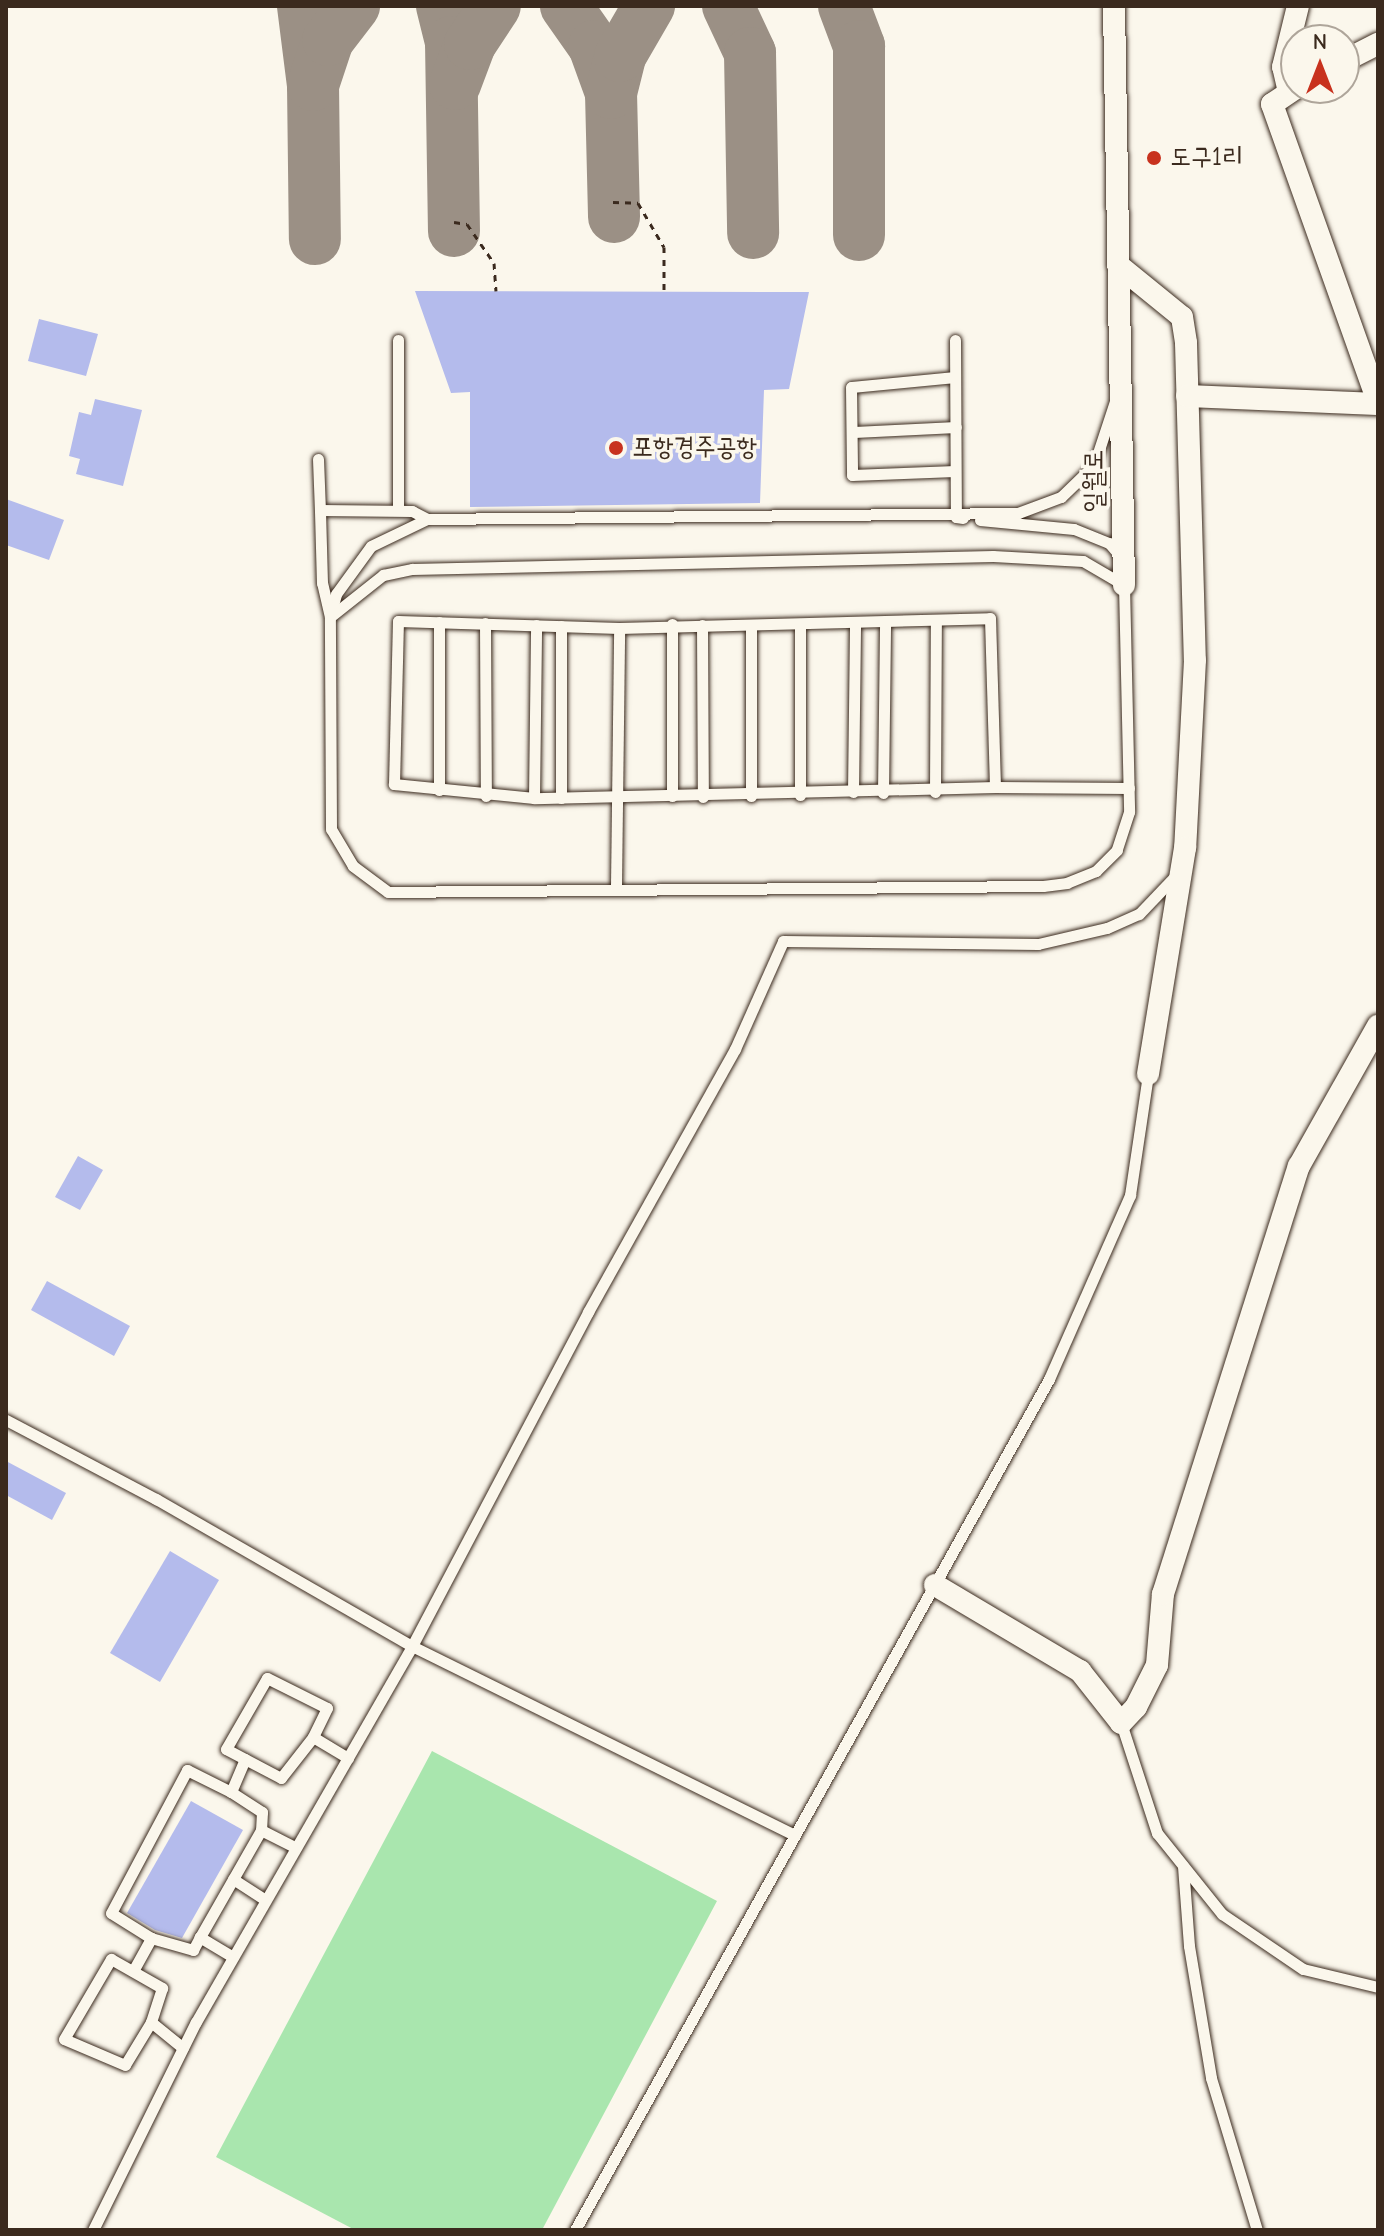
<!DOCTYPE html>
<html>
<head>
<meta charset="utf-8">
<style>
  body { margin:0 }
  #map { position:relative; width:1384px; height:2236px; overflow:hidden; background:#fbf7ec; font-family:"Comic Neue","Poor Story",sans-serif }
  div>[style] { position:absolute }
  .green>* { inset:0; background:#a9e6ae }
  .taxiway>* { height:52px; margin:-26px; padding:0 26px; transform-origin:26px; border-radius:26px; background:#9b9085 }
  .building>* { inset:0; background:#b4bbec }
  .path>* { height:3px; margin-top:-1.5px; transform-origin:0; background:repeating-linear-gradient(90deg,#3b2a1e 0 6px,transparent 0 12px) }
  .roads { filter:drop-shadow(0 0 2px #3b2a1e) drop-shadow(0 0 2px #3b2a1e) }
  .service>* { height:11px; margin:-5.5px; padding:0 5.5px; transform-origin:5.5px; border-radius:5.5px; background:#fbf7ec }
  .minor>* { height:22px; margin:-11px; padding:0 11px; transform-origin:11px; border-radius:11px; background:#fbf7ec }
  .dots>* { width:22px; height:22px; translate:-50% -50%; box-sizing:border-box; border:4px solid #fbf7ec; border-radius:50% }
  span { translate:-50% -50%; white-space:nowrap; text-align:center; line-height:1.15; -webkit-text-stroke:7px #fbf7ec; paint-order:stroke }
  .poi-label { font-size:26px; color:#3b2a1e }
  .left { translate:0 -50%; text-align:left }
  .street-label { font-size:26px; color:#3b2a1e }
  .frame { position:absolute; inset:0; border:8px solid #3b2a1e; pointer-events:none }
  .north { position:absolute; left:1280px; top:24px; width:80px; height:80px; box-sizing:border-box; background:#fbf7ec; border:2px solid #aea59a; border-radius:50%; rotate:0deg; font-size:22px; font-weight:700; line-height:32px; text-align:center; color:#3b2a1e }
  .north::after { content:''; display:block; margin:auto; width:28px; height:36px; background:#c8321e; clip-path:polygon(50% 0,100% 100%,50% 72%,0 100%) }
</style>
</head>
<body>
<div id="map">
  <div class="green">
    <div style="clip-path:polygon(432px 1751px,717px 1901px,542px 2230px,355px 2230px,216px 2157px)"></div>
  </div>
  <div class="taxiway">
    <div style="left:303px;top:6px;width:80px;rotate:82.8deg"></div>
    <div style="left:313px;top:85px;width:154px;rotate:89.3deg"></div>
    <div style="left:442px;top:6px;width:37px;rotate:76deg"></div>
    <div style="left:451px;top:42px;width:189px;rotate:89.1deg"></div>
    <div style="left:566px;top:6px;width:49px;rotate:55deg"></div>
    <div style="left:594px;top:46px;width:50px;rotate:70.1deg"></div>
    <div style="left:611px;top:93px;width:124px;rotate:88.6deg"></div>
    <div style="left:728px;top:6px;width:52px;rotate:64.9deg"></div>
    <div style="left:750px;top:53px;width:180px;rotate:89deg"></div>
    <div style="left:844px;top:6px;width:43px;rotate:69.4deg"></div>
    <div style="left:859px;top:46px;width:189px;rotate:90deg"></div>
    <div style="left:455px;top:84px;width:43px;rotate:-69.4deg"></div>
    <div style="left:470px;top:44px;width:45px;rotate:-56.7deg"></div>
    <div style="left:313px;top:85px;width:47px;rotate:-71.6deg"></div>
    <div style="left:328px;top:40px;width:43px;rotate:-52.6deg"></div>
    <div style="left:611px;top:93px;width:38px;rotate:-76deg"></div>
    <div style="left:620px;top:56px;width:58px;rotate:-59.9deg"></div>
  </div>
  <div class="building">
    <div style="clip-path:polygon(415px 291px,809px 292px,789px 389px,764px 390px,760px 503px,470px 507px,470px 392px,451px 393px)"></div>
    <div style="clip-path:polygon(39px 319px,98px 334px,86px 376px,28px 361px)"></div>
    <div style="clip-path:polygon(95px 399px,142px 410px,123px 486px,76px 474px,80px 459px,69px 456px,79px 412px,91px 415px)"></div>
    <div style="clip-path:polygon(6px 499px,64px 520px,49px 560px,6px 545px)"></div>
    <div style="clip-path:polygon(78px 1156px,103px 1170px,80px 1210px,55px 1197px)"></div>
    <div style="clip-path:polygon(47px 1281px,130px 1326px,114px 1356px,31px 1310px)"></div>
    <div style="clip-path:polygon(6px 1461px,66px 1493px,52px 1520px,6px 1495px)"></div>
    <div style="clip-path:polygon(170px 1551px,219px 1580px,160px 1682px,110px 1653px)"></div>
    <div style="clip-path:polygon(191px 1801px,243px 1830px,182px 1938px,155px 1930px,127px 1913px)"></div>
  </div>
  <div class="path">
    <div style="left:613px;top:202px;width:25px;rotate:2deg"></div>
    <div style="left:638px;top:203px;width:51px;rotate:59.4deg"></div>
    <div style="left:664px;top:247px;width:45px;rotate:90deg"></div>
    <div style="left:454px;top:222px;width:13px;rotate:9deg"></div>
    <div style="left:467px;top:224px;width:47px;rotate:55.3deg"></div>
    <div style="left:494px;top:263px;width:28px;rotate:86deg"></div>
  </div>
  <div class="roads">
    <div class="service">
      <div style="left:955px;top:340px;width:177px;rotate:89.7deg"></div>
      <div style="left:956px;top:517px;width:7px;rotate:8deg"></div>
      <div style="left:955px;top:377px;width:104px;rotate:174.5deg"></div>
      <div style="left:851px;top:387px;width:88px;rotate:89.3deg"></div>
      <div style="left:852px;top:475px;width:103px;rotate:-2.2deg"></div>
      <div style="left:854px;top:432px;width:102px;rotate:-2.8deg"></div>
      <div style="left:318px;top:459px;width:51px;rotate:87.8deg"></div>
      <div style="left:398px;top:510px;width:170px;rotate:-90deg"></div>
      <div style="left:980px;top:520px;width:94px;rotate:5.5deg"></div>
      <div style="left:1074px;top:529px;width:38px;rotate:22deg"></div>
      <div style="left:1109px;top:543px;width:18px;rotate:49deg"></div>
      <div style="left:331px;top:613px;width:20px;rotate:-75deg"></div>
      <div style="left:336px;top:594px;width:59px;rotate:-53.9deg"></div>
      <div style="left:371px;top:546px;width:62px;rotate:-25.7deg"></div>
      <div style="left:427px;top:519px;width:591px;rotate:-0.58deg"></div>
      <div style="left:1018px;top:513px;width:46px;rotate:-20.4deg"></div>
      <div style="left:1061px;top:497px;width:46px;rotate:-44.1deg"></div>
      <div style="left:1094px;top:465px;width:67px;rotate:-71.8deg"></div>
      <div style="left:330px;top:617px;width:68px;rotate:-38.4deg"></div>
      <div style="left:383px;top:575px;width:30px;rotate:-12deg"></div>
      <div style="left:412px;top:569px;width:581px;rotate:-1.28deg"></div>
      <div style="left:993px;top:556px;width:90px;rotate:3.2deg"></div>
      <div style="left:1083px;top:561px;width:48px;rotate:30.3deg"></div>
      <div style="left:1124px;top:585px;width:227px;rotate:88.7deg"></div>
      <div style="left:1129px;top:812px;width:40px;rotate:108deg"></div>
      <div style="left:1117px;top:850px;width:30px;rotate:135deg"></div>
      <div style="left:1096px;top:871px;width:31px;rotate:158deg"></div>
      <div style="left:1067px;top:883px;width:24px;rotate:173deg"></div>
      <div style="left:1043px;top:886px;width:655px;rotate:179.48deg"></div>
      <div style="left:388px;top:892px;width:44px;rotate:-143.4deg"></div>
      <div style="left:353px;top:866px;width:43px;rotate:-120.7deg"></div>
      <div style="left:331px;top:829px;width:212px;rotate:-90.3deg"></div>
      <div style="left:330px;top:617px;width:35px;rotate:-103deg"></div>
      <div style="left:322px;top:583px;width:73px;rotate:-91.6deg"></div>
      <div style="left:320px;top:510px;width:92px;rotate:0.6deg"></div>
      <div style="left:412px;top:511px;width:17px;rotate:28deg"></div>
      <div style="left:990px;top:618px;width:169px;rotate:88.3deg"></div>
      <div style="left:995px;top:787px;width:461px;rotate:178.6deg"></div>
      <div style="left:534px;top:798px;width:141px;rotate:-174.3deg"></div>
      <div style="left:394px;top:784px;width:163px;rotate:-88.6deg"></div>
      <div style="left:398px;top:621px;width:221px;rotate:1.8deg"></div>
      <div style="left:619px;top:628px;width:371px;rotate:-1.5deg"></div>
      <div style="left:439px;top:622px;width:168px;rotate:90deg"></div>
      <div style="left:485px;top:623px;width:173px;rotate:89.7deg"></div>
      <div style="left:672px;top:624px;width:172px;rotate:90deg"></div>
      <div style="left:800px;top:624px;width:171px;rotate:90deg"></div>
      <div style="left:702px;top:625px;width:172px;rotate:89.7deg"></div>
      <div style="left:995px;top:787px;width:134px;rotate:0.4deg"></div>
      <div style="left:853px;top:792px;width:169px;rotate:-89.3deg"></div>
      <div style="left:935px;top:792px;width:172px;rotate:-89.7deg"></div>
      <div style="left:883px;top:793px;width:172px;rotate:-89.3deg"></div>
      <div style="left:751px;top:796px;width:171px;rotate:-90deg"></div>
      <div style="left:534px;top:798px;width:173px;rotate:-89.3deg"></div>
      <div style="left:561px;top:798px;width:172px;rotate:-90deg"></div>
      <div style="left:616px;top:887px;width:259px;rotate:-89.3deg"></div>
      <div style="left:6px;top:1420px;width:170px;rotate:27.8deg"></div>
      <div style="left:156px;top:1499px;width:295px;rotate:29.9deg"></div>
      <div style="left:412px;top:1646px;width:424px;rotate:26.3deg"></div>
      <div style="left:267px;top:1678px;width:67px;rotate:26.6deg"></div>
      <div style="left:327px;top:1708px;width:32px;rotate:116deg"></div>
      <div style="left:313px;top:1737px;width:52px;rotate:128deg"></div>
      <div style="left:281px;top:1778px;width:62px;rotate:-152.2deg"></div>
      <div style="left:226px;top:1749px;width:82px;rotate:-60deg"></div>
      <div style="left:1121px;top:1723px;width:116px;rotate:71.9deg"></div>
      <div style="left:1157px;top:1833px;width:104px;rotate:51.3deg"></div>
      <div style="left:1222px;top:1914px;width:98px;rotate:34.2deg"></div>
      <div style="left:1303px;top:1969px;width:77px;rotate:13.5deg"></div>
      <div style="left:313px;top:1737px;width:41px;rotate:31deg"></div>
      <div style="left:245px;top:1759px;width:36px;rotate:113deg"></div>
      <div style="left:231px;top:1792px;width:37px;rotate:33deg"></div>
      <div style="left:262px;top:1812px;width:18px;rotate:93deg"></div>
      <div style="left:1183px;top:1866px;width:80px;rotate:85.7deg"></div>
      <div style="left:1189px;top:1946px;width:134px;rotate:80.5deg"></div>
      <div style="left:1211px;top:2078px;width:159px;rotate:73.2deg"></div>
      <div style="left:233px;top:1879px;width:38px;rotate:33deg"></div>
      <div style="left:151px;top:1938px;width:47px;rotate:-148deg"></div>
      <div style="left:111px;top:1913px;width:162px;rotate:-62deg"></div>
      <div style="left:187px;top:1770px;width:49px;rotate:26.6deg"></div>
      <div style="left:233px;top:1957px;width:39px;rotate:-149deg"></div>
      <div style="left:200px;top:1937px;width:123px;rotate:-60.3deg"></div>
      <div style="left:261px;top:1830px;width:39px;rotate:27deg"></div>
      <div style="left:111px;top:1959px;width:59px;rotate:29.6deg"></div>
      <div style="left:162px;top:1988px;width:36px;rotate:108deg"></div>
      <div style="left:151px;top:2022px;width:50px;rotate:121.2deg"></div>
      <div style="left:125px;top:2065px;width:66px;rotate:-156.9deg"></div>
      <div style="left:64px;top:2039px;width:93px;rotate:-59.6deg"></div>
      <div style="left:133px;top:1971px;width:38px;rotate:-61deg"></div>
      <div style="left:151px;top:1938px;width:44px;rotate:15.9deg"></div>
      <div style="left:193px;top:1950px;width:15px;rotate:-62deg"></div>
      <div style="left:151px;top:2022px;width:41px;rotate:39.1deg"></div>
      <div style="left:93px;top:2230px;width:232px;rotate:-63.7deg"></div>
      <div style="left:196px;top:2022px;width:434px;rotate:-60.1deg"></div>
      <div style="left:412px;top:1646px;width:378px;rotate:-62.2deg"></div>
      <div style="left:588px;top:1312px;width:301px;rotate:-60.8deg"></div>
      <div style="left:735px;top:1049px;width:118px;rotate:-66deg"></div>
      <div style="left:783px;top:941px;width:255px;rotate:0.7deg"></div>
      <div style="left:1038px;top:944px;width:71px;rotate:-13.1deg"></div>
      <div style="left:1107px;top:928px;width:35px;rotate:-24deg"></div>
      <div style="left:1139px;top:914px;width:57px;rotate:-46.4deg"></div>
      <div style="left:575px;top:2230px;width:974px;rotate:-60.88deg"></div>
      <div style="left:1049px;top:1379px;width:201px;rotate:-66.2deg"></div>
      <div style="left:1130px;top:1195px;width:122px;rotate:-81.5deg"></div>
    </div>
    <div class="minor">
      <div style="left:1114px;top:6px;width:579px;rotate:89.01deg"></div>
      <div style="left:1344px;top:61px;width:38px;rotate:-27deg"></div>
      <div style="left:1296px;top:88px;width:29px;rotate:146deg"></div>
      <div style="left:1272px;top:104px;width:315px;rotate:70.4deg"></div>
      <div style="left:1289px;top:92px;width:26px;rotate:-103deg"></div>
      <div style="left:1283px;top:67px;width:63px;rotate:-76.2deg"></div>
      <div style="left:1118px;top:265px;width:82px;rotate:39.1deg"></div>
      <div style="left:1182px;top:317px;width:26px;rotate:81deg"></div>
      <div style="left:1186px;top:343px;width:317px;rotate:88.4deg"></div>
      <div style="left:1195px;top:660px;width:188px;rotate:93deg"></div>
      <div style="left:1185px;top:848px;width:229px;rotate:99.3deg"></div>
      <div style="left:1187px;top:396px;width:191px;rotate:2.4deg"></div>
      <div style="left:935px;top:1585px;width:169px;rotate:30.7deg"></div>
      <div style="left:1080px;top:1671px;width:66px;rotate:51.7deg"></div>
      <div style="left:1121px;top:1723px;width:22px;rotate:-47deg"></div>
      <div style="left:1136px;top:1707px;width:47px;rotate:-63.4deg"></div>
      <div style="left:1157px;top:1665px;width:71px;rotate:-85.2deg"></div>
      <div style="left:1163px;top:1594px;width:449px;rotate:-72.4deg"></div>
      <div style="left:1299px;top:1166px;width:161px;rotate:-60.6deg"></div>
    </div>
  </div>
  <div class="dots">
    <div style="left:1154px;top:158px;background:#c8321e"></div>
    <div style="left:616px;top:448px;background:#c8321e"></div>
  </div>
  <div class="poi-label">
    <span class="left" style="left:1170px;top:158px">도구1리</span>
    <span class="left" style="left:632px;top:448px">포항경주공항</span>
  </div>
  <div class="street-label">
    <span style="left:1095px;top:481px;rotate:-90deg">일월로</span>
  </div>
  <div class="frame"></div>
  <div class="north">N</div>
</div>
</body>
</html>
